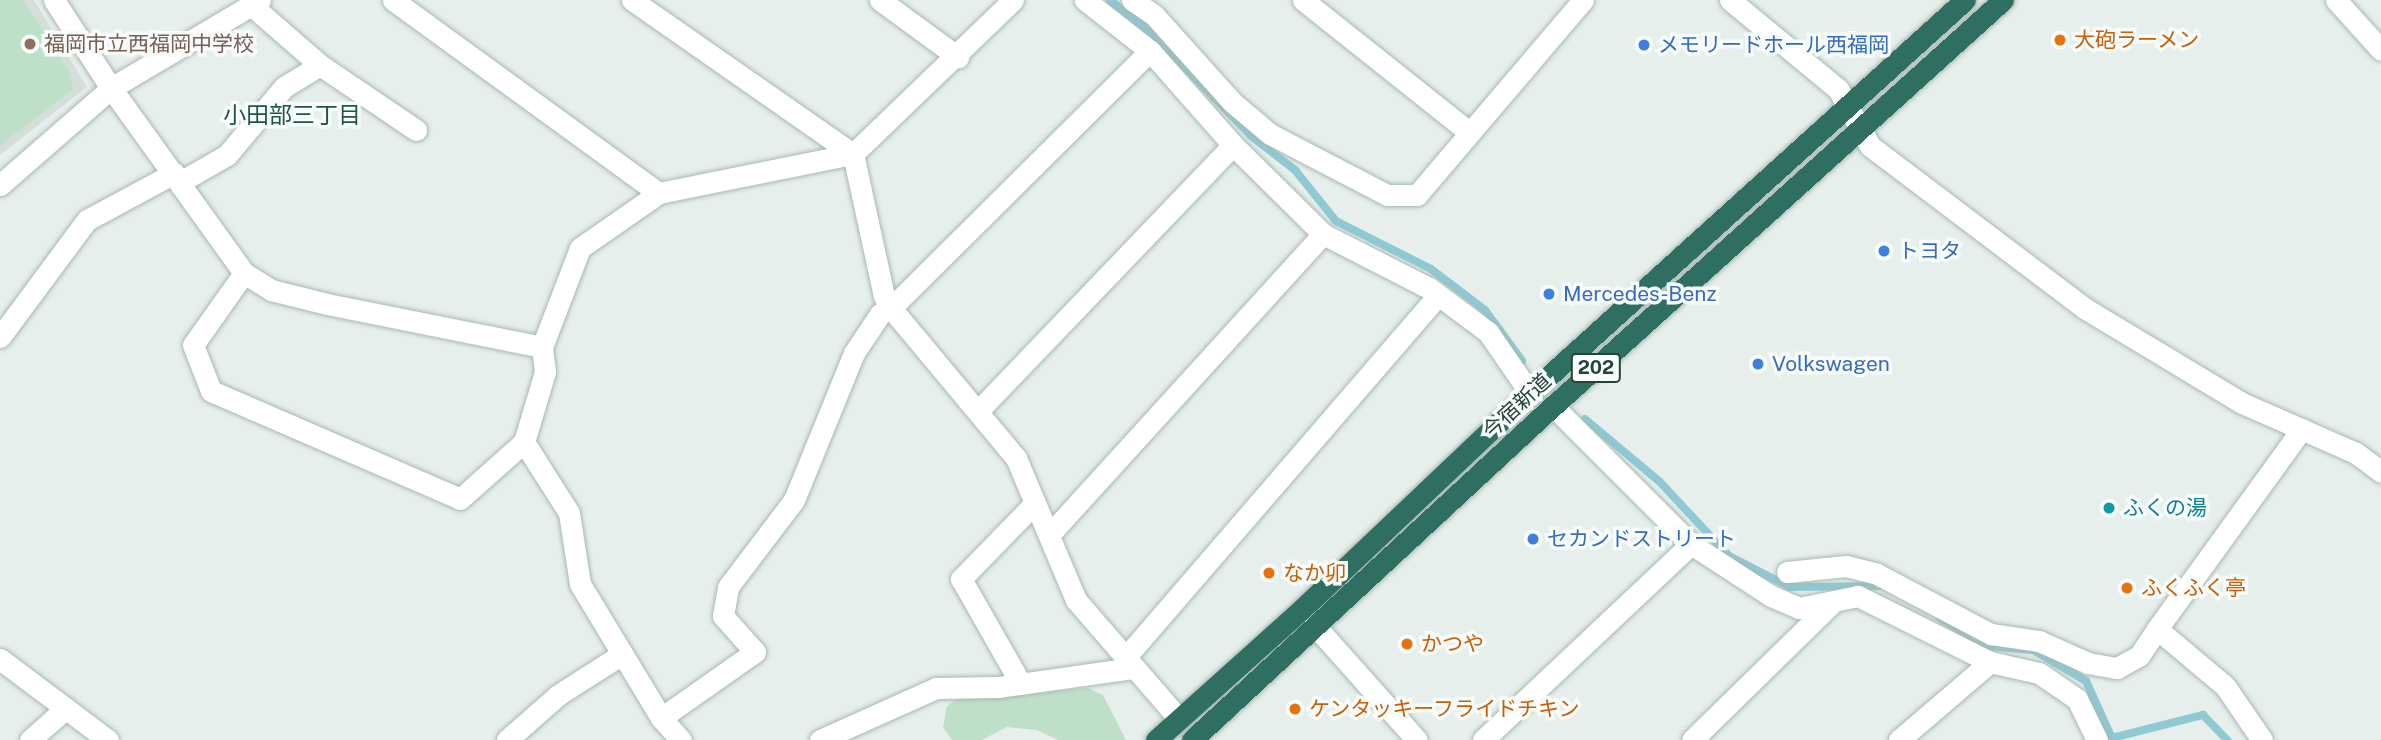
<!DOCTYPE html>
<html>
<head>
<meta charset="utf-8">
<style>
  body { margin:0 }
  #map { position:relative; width:2381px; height:740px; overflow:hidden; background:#e6efeb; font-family:"Public Sans","Noto Sans JP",sans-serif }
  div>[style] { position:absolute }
  .built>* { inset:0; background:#d4dfda }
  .green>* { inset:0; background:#bfe0c8 }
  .stream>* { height:8px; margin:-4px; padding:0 4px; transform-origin:4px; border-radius:4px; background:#8ec9d4 }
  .roads { filter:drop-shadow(0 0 2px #a8b8b2) drop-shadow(0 0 2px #a8b8b2) }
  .street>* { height:21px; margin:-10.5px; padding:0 10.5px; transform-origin:10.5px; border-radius:10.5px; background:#fff }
  .secondary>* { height:21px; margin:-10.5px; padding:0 10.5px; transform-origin:10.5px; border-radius:10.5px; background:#fff }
  .highway>* { height:21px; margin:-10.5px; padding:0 10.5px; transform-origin:10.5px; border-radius:10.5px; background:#2f6f62 }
  .dots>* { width:19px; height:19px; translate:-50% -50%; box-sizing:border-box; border:4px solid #f7fbf9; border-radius:50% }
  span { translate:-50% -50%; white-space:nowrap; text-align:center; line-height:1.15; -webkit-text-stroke:7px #f7fbf9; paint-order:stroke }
  .shield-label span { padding:2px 5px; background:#f7fbf9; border:2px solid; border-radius:5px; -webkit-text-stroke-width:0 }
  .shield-label { font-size:19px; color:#24423a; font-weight:700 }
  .food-label { font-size:21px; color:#c56008 }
  .left { translate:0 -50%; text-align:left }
  .education-label { font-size:21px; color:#785e54 }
  .shop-label { font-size:21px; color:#366cbe }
  .street-label { font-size:21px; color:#24423a }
  .culture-label { font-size:21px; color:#0d838f }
  .neighbourhood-label { font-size:23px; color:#1f5548 }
</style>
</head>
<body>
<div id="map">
  <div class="built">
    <div style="clip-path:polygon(0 0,34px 0,87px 87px,0 155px)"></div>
  </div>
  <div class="green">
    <div style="clip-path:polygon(0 0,23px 0,69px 71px,73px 89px,0 146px)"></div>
    <div style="clip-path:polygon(1088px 688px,1103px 695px,1126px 740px,1058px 740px,1037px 730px,1007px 727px,982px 740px,952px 740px,943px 727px,947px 706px,965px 694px,1021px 695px)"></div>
  </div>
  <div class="stream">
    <div style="left:1110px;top:0;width:52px;rotate:38deg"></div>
    <div style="left:1151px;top:32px;width:144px;rotate:46.1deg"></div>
    <div style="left:1251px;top:136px;width:56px;rotate:37.7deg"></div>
    <div style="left:1295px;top:170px;width:65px;rotate:51.2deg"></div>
    <div style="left:1336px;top:221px;width:106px;rotate:26.8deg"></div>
    <div style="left:1431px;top:269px;width:68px;rotate:37.2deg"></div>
    <div style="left:1485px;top:310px;width:63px;rotate:54deg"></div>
    <div style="left:1585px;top:419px;width:97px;rotate:40deg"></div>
    <div style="left:1659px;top:481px;width:103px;rotate:47deg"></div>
    <div style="left:1729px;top:556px;width:68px;rotate:26.9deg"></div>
    <div style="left:1790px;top:587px;width:89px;rotate:-0.6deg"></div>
    <div style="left:1940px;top:618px;width:55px;rotate:30.8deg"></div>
    <div style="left:1987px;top:646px;width:46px;rotate:5deg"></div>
    <div style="left:2033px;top:650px;width:61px;rotate:30.3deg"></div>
    <div style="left:2086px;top:681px;width:63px;rotate:65.5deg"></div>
    <div style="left:2112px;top:738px;width:94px;rotate:-14.2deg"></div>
    <div style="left:2203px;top:715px;width:35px;rotate:46deg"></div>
  </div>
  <div class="roads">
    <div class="street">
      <div style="left:54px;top:0;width:105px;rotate:57.1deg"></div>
      <div style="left:111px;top:88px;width:228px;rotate:54.3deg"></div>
      <div style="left:244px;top:273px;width:88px;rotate:125.3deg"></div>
      <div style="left:193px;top:345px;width:49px;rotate:68.6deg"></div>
      <div style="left:211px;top:391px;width:271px;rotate:23.4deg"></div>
      <div style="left:460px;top:499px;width:86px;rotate:-41.7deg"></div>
      <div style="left:524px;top:442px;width:73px;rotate:-73.3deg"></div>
      <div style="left:545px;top:372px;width:25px;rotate:-97deg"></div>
      <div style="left:542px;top:347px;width:106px;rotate:-69deg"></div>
      <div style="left:580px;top:248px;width:96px;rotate:-34.8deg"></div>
      <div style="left:659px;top:193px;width:198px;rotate:-11.4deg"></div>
      <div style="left:853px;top:154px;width:222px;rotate:-43.9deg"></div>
      <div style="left:393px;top:0;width:329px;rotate:36deg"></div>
      <div style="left:632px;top:0;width:269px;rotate:34.9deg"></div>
      <div style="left:853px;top:154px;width:145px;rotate:77.7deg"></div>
      <div style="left:884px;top:296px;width:14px;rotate:60deg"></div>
      <div style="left:891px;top:308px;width:195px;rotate:50.2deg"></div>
      <div style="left:1016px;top:458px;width:154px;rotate:67.1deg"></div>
      <div style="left:1076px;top:600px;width:157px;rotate:49.1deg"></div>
      <div style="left:880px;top:0;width:97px;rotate:36.2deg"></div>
      <div style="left:1132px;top:0;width:27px;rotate:34deg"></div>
      <div style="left:1154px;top:15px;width:117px;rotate:48.1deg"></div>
      <div style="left:1232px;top:102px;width:50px;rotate:40.1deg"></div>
      <div style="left:1270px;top:134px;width:132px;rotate:27.5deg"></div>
      <div style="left:1387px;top:195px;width:30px"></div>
      <div style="left:1417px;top:195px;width:256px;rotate:-49.6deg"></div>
      <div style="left:1303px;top:0;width:212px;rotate:38.5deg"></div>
      <div style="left:2336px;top:0;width:67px;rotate:48deg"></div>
      <div style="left:251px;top:5px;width:91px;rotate:41deg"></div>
      <div style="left:320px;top:65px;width:116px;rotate:34.1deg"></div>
      <div style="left:180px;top:182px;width:54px;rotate:-29.9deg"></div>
      <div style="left:227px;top:155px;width:89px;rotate:-50deg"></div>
      <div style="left:284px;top:87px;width:42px;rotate:-31.4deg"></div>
      <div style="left:1323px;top:234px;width:119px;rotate:27deg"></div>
      <div style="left:1429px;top:288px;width:74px;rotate:36.7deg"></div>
      <div style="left:1488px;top:332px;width:74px;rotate:55.5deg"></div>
      <div style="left:244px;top:273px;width:32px;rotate:32deg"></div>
      <div style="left:271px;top:290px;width:58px;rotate:14deg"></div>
      <div style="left:327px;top:304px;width:219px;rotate:11.3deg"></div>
      <div style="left:0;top:337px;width:146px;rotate:-53.4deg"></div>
      <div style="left:87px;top:220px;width:99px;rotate:-28.4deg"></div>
      <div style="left:1553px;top:406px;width:195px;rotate:45deg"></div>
      <div style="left:1691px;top:544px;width:95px;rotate:33deg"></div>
      <div style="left:1771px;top:596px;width:30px;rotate:23deg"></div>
      <div style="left:1799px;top:608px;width:60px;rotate:-11.5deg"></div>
      <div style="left:1858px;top:596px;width:148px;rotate:26.6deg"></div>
      <div style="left:978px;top:411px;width:368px;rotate:-46.2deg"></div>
      <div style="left:524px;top:442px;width:84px;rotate:57.6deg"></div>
      <div style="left:569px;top:513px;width:72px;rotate:81.2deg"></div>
      <div style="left:580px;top:584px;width:157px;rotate:58.8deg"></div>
      <div style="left:661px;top:718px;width:30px;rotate:48deg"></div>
      <div style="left:1049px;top:535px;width:407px;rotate:-47.7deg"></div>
      <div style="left:1323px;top:234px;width:127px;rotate:-135.3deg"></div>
      <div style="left:1233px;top:145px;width:125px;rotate:-131.4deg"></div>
      <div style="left:1150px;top:51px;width:83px;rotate:-141.9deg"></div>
      <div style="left:1787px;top:572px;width:59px;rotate:-5.8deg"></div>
      <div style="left:1846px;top:566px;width:32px;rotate:14deg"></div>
      <div style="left:1877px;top:574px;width:129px;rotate:27.8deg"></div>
      <div style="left:1991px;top:634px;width:49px;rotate:8.3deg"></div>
      <div style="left:2039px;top:641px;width:54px;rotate:24.2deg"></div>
      <div style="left:2088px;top:663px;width:29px;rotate:10deg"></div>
      <div style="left:2117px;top:668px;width:25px;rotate:-29deg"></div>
      <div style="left:2139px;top:656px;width:32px;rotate:-56deg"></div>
      <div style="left:1301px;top:610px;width:174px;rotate:48.3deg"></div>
      <div style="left:1125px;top:658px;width:479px;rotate:-49.2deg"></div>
      <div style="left:0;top:659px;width:135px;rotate:36.9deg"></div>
      <div style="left:1021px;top:684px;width:121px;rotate:-119.7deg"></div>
      <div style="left:961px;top:579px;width:106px;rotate:-45.8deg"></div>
      <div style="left:661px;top:718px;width:115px;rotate:-35.1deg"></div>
      <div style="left:755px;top:652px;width:48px;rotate:-131.6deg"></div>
      <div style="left:723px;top:616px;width:29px;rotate:-80deg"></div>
      <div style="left:728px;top:587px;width:109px;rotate:-52.8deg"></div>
      <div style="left:794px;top:500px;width:159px;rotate:-67.8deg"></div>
      <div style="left:854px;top:353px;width:47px;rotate:-56.3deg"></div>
      <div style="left:880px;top:314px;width:13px;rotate:-29deg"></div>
      <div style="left:891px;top:308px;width:365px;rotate:-44.8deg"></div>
      <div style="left:30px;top:740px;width:48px;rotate:-41.6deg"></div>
      <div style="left:507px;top:740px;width:68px;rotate:-41.4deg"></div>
      <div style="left:558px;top:695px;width:76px;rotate:-32.6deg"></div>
      <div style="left:820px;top:740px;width:127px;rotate:-24.1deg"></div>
      <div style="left:936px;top:688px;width:63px;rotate:-0.9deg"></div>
      <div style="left:999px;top:687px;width:135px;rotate:-8.1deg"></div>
      <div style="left:1483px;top:740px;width:286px;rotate:-43.3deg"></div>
      <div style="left:1692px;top:740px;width:197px;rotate:-44.4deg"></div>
      <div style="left:1899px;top:740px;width:120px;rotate:-40.6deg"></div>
      <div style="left:1990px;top:662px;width:50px;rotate:12.7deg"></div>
      <div style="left:2039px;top:673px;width:46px;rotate:34.4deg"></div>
      <div style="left:2077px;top:699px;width:46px;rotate:64deg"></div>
      <div style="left:2262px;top:740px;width:65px;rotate:-124.4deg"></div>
      <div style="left:2225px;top:686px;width:89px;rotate:-140deg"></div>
      <div style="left:2157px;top:629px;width:247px;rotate:-54.1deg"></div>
    </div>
    <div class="secondary">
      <div style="left:1730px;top:0;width:140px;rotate:39.5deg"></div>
      <div style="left:1838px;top:89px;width:65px;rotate:60.7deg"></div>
      <div style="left:1870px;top:146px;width:268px;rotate:37.1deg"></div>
      <div style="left:2084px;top:308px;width:184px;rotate:31deg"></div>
      <div style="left:2242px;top:403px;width:124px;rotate:23.7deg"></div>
      <div style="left:2356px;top:453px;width:31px;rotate:37deg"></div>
      <div style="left:0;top:185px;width:147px;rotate:-41.1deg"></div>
      <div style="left:111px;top:88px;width:173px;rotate:-30.6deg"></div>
    </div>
    <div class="highway">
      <div style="left:1156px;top:740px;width:195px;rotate:-41.9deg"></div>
      <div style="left:1301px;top:610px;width:315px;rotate:-43.5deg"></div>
      <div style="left:1530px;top:393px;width:586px;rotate:-42.1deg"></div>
      <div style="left:1192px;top:740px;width:492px;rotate:-42.8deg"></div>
      <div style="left:1553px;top:406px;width:606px;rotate:-42.06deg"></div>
    </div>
  </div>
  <div class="dots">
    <div style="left:2060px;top:40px;background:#e8710a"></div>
    <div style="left:30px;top:44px;background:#8d6e63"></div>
    <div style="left:1644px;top:45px;background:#3f7fe0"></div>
    <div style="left:1884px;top:251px;background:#3f7fe0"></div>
    <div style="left:1549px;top:294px;background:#3f7fe0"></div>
    <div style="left:1758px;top:364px;background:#3f7fe0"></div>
    <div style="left:2109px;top:508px;background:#0f9aa8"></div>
    <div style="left:1533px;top:539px;background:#3f7fe0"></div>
    <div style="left:1269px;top:573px;background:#e8710a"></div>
    <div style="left:2127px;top:588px;background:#e8710a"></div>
    <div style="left:1407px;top:644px;background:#e8710a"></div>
    <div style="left:1295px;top:709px;background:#e8710a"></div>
  </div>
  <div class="shield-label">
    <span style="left:1596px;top:368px">202</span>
  </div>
  <div class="food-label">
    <span class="left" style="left:2074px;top:40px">大砲ラーメン</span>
    <span class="left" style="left:1283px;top:573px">なか卯</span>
    <span class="left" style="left:2141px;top:588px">ふくふく亭</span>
    <span class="left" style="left:1421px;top:644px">かつや</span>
    <span class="left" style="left:1309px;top:709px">ケンタッキーフライドチキン</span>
  </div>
  <div class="education-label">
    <span class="left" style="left:44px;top:44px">福岡市立西福岡中学校</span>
  </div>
  <div class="shop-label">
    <span class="left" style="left:1658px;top:45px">メモリードホール西福岡</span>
    <span class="left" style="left:1898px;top:251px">トヨタ</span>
    <span class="left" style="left:1563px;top:294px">Mercedes-Benz</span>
    <span class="left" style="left:1772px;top:364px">Volkswagen</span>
    <span class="left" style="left:1547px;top:539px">セカンドストリート</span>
  </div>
  <div class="street-label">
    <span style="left:1517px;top:406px;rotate:-43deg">今宿新道</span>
  </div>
  <div class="culture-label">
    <span class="left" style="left:2123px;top:508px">ふくの湯</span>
  </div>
  <div class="neighbourhood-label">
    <span style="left:292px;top:115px">小田部三丁目</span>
  </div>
</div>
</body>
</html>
